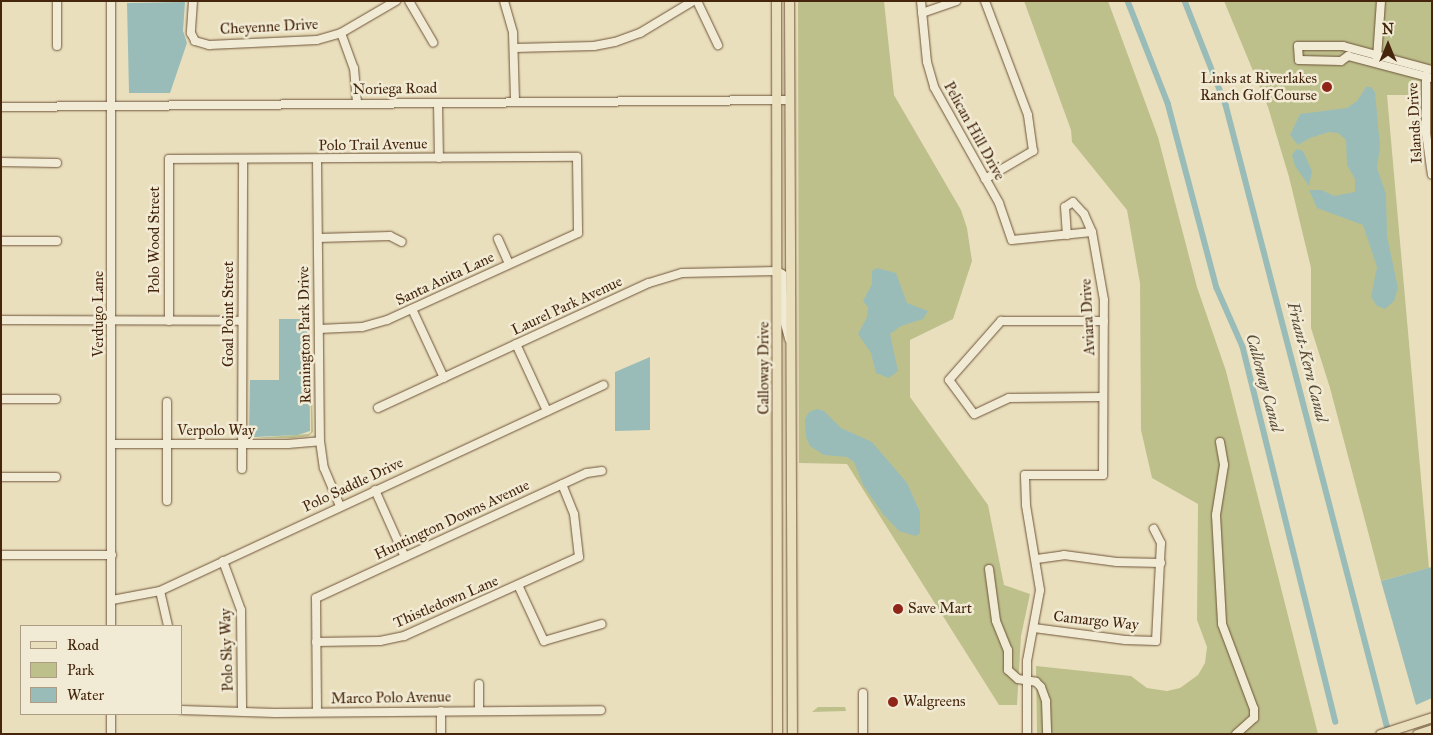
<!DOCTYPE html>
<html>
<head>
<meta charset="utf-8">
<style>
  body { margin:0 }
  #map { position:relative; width:1433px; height:735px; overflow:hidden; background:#eadfbd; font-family:"IM FELL Great Primer",serif }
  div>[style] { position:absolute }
  .green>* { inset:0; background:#bec08c }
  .water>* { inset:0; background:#99bcb8 }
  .canal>* { height:5.5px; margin:-2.75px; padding:0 2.75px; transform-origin:2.75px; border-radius:2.75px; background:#99bcb8 }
  .roads { filter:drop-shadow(0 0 1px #6e5438) drop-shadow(0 0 1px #6e5438) }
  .minor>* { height:8px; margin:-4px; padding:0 4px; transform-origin:4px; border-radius:4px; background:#f1ead4 }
  .major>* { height:9px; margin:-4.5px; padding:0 4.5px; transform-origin:4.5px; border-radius:4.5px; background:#eadfbd }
  .dots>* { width:14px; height:14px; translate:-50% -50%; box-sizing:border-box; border:2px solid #f1ead4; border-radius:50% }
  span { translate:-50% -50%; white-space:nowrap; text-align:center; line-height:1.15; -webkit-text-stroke:5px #f1ead4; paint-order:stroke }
  .street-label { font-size:15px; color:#45260c }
  .poi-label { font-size:15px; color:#45260c }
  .right { translate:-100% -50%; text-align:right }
  .left { translate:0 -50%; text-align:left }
  .water-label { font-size:16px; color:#5a4c37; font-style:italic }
  .frame { position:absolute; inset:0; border:2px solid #45260c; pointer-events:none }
  .legend { position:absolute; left:20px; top:625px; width:162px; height:90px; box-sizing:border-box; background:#f1ead4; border:1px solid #ac9c84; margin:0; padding:6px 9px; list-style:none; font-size:15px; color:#45260c }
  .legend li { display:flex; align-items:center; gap:10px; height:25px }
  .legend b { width:25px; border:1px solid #ac9c84 }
  .north { position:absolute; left:1363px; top:20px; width:50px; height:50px; -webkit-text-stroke:4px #f1ead4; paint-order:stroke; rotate:0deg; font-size:14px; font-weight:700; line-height:20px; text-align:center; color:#45260c }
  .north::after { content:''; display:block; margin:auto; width:18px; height:22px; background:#45260c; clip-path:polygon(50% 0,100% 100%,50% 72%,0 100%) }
</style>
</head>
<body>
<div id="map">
  <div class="green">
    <div style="clip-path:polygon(798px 1px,884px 1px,894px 95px,961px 210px,967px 228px,972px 261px,953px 319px,910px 340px,910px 397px,988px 505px,1004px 585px,1030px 594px,1021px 636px,1017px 705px,999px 705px,847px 464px,799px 463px)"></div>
    <div style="clip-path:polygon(1024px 1px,1108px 1px,1158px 137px,1197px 287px,1226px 371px,1318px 734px,1037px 734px,1036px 666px,1131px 676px,1147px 688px,1167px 691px,1180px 688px,1198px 675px,1205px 663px,1207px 647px,1197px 620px,1198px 504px,1152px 478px,1141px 430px,1140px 283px,1127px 210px,1072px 142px,1071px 130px)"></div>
    <div style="clip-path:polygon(1224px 1px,1432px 1px,1432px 83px,1411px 80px,1415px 86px,1415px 98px,1409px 95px,1387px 95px,1429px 568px,1381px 581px,1330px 388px,1311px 328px,1311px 268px,1289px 177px,1268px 107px)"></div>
    <div style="clip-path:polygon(310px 319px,313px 432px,309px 436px,293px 438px,254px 438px,309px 434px,311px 432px)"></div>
    <div style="clip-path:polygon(818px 707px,845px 707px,846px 711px,812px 712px)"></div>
  </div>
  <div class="water">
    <div style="clip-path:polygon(185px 2px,183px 31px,187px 43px,170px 93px,129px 93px,127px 3px)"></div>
    <div style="clip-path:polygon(1366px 87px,1371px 87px,1375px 92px,1380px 147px,1377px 168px,1386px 194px,1387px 236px,1398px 288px,1394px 301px,1385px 309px,1377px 306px,1371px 297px,1377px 267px,1363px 225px,1317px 208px,1309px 190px,1322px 190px,1334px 196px,1355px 192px,1355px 179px,1347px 165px,1346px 140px,1338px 133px,1329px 132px,1310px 138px,1298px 145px,1290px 135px,1300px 114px,1347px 108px,1357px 101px)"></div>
    <div style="clip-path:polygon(1297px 149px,1303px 151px,1312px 171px,1309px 186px,1295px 166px,1292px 155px)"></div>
    <div style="clip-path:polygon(877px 268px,896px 273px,907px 303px,928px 311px,923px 319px,901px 326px,890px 334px,898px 371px,889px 378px,876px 373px,871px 353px,858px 334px,867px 317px,868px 307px,863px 301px,872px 284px,872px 271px)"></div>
    <div style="clip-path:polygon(279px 319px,309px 319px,310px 431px,298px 435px,254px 437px,249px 432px,250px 380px,279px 380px)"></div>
    <div style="clip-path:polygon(650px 357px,650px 430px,615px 431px,615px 372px)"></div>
    <div style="clip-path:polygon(817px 409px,824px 411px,841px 428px,872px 442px,907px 483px,920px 512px,920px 533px,916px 536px,899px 531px,883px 514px,863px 485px,854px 462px,847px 457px,824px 455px,810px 446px,806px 437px,805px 419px,809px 412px)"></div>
    <div style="clip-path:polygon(1432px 567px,1432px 698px,1416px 705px,1381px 581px)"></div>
  </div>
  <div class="canal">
    <div style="left:1128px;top:1px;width:110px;rotate:68.6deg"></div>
    <div style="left:1168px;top:103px;width:191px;rotate:75.2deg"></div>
    <div style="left:1217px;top:288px;width:64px;rotate:66.2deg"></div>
    <div style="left:1243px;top:347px;width:386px;rotate:76.1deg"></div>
    <div style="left:1185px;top:1px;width:112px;rotate:68.5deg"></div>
    <div style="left:1226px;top:105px;width:649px;rotate:75.45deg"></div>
  </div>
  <div class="roads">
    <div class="minor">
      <div style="left:57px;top:1px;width:45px;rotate:90deg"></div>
      <div style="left:193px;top:1px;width:32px;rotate:94deg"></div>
      <div style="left:191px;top:33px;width:9px;rotate:63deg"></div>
      <div style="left:195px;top:41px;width:15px;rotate:16deg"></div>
      <div style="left:209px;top:45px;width:108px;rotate:-2.7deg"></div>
      <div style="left:317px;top:40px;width:25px;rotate:-16deg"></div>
      <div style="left:341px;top:33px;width:64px;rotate:-30.2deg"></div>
      <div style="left:409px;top:1px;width:48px;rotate:59.7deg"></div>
      <div style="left:504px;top:1px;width:33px;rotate:74deg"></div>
      <div style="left:513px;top:33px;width:69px;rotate:88.3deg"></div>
      <div style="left:697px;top:1px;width:49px;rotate:64.5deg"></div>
      <div style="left:921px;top:1px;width:61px;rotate:84.4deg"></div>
      <div style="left:927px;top:62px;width:26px;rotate:74deg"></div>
      <div style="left:934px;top:87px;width:133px;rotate:60.7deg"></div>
      <div style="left:999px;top:203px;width:39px;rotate:71deg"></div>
      <div style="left:1012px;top:240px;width:80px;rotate:-5.7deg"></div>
      <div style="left:922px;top:13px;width:36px;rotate:-19deg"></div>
      <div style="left:341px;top:33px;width:37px;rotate:70deg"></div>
      <div style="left:354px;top:68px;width:35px;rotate:85deg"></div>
      <div style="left:515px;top:48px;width:79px;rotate:-1.5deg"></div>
      <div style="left:594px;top:46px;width:21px;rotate:-11deg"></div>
      <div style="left:615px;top:42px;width:27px;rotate:-20deg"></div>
      <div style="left:640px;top:33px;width:62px;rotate:-31.1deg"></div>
      <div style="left:1377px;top:58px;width:57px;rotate:-86deg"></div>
      <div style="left:1432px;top:70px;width:92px;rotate:-164.9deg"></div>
      <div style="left:1343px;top:46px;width:45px;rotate:180deg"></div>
      <div style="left:1298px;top:46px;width:14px;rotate:86deg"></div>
      <div style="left:1299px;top:60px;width:42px;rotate:1.4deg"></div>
      <div style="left:1341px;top:61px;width:9px;rotate:-36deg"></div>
      <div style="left:1348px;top:56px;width:87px;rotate:14.7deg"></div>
      <div style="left:1426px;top:75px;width:58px;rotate:90deg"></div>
      <div style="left:1426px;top:133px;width:42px;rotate:81.9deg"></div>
      <div style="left:438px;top:103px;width:55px;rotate:89deg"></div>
      <div style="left:1px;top:107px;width:788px;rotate:-0.51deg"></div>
      <div style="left:317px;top:159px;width:282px;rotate:89.4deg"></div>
      <div style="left:320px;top:441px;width:27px;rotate:82deg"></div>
      <div style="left:324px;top:468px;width:41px;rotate:67.2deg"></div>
      <div style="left:1px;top:162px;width:56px;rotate:1deg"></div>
      <div style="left:985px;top:179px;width:56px;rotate:-30.3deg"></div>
      <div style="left:1033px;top:151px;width:36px;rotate:-98deg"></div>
      <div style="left:1028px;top:115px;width:122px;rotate:-110.7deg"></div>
      <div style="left:318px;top:238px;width:72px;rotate:-1.6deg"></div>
      <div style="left:390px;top:236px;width:13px;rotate:27deg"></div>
      <div style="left:498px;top:239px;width:27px;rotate:66deg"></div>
      <div style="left:1px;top:241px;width:56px"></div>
      <div style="left:412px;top:309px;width:76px;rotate:65.1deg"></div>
      <div style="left:1px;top:320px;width:241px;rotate:0.2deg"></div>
      <div style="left:169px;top:321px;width:162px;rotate:-90deg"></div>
      <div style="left:169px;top:159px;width:408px;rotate:-0.3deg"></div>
      <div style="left:577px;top:157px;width:76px;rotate:89.2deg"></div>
      <div style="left:578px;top:233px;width:210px;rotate:155.5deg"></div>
      <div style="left:387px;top:320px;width:26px;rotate:164deg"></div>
      <div style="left:362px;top:327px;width:43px;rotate:177.3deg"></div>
      <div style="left:516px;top:344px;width:74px;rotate:65.2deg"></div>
      <div style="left:1103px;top:397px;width:94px;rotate:179.4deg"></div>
      <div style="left:1009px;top:398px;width:38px;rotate:155deg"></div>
      <div style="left:974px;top:414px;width:42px;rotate:-126.3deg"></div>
      <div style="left:949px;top:380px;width:79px;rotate:-48.6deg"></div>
      <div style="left:1001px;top:321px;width:103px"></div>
      <div style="left:1px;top:399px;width:55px"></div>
      <div style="left:167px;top:402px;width:99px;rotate:90deg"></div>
      <div style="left:378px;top:408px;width:298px;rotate:-24.8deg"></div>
      <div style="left:649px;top:283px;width:34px;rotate:-17deg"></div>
      <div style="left:682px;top:273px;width:95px;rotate:-1.2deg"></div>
      <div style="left:777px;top:271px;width:6px;rotate:31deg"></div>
      <div style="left:782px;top:274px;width:46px;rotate:87.5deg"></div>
      <div style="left:784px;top:320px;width:20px;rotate:75deg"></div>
      <div style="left:1220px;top:442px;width:23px;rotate:80deg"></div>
      <div style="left:1224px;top:465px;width:51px;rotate:99.1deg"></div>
      <div style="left:1216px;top:515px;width:109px;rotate:86.8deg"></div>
      <div style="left:1222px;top:624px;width:91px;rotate:69.4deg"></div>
      <div style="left:1254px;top:709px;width:9px;rotate:90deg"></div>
      <div style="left:1254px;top:718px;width:24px;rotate:138deg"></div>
      <div style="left:112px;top:444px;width:176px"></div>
      <div style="left:288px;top:444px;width:32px;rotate:-5deg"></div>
      <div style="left:242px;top:469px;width:310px;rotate:-89.8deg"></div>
      <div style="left:1px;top:477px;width:55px"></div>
      <div style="left:375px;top:490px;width:73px;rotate:65.9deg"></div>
      <div style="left:1px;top:555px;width:111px"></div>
      <div style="left:1037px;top:559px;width:27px;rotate:-8deg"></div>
      <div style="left:1064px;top:555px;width:53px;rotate:7.5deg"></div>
      <div style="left:1117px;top:562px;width:44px;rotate:1.3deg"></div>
      <div style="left:223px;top:561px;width:52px;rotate:69.8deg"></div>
      <div style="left:241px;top:610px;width:100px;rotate:89.4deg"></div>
      <div style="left:989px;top:569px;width:52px;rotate:82.3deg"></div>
      <div style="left:996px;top:621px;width:31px;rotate:68deg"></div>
      <div style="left:1008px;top:650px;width:20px;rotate:90deg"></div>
      <div style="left:1008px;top:670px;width:13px;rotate:42deg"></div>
      <div style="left:1018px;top:679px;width:18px;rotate:9deg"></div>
      <div style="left:1036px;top:682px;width:7px;rotate:45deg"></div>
      <div style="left:1041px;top:687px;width:15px;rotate:70deg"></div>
      <div style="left:1046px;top:701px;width:33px;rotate:88deg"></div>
      <div style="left:518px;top:585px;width:62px;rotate:65.1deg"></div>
      <div style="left:544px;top:641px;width:60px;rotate:-16.3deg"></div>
      <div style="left:160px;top:591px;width:36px;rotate:77deg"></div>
      <div style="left:112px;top:600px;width:49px;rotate:-10.6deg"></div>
      <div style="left:160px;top:591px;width:489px;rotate:-24.9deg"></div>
      <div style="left:111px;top:626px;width:625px;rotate:-90deg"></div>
      <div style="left:1034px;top:628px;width:92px;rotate:7.5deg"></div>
      <div style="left:1125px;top:640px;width:31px;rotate:2deg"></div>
      <div style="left:1156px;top:641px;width:98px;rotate:-87.1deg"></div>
      <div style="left:1161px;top:543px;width:16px;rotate:-117deg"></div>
      <div style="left:316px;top:642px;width:64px;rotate:-0.9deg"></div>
      <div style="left:380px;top:641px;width:25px;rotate:-12deg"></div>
      <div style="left:404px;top:636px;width:192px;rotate:-24.3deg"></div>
      <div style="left:579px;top:557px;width:43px;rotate:-96.6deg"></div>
      <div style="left:574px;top:514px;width:32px;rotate:-112deg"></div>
      <div style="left:479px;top:684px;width:27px;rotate:90deg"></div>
      <div style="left:863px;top:693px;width:41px;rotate:90deg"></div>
      <div style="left:181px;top:710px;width:94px;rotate:1.8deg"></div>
      <div style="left:275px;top:713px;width:326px;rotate:-0.5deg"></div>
      <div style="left:441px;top:711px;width:23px;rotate:90deg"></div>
      <div style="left:317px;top:712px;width:114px;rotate:-90.5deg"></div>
      <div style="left:316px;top:598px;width:298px;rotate:-24.8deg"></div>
      <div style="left:587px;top:473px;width:15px;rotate:-8deg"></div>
      <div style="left:111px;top:734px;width:20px;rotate:-90deg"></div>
      <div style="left:1027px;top:734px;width:73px;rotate:-90deg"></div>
      <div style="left:1027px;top:661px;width:72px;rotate:-79.6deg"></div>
      <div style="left:1040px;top:590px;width:86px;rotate:-99.4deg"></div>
      <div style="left:1026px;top:505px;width:30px;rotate:-92deg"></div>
      <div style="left:1025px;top:475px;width:78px"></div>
      <div style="left:1103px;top:475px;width:175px;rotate:-89.7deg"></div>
      <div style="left:1104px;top:300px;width:69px;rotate:-100deg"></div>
      <div style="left:1092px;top:232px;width:20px;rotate:-114deg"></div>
      <div style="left:1084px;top:214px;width:16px;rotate:-133deg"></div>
      <div style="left:1073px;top:202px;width:9px;rotate:148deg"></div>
      <div style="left:1065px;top:207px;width:28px;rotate:86deg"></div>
    </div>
    <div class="major">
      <div style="left:776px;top:1px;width:733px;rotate:89.92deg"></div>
      <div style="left:789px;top:1px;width:733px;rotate:89.77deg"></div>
      <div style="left:1380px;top:734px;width:55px;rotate:-18.1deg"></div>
      <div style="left:1417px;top:734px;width:16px;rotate:-18deg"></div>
    </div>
  </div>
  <div class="dots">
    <div style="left:1327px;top:87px;background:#8f2418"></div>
    <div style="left:898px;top:609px;background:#8f2418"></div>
    <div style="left:893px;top:702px;background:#8f2418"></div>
  </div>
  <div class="street-label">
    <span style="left:269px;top:27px;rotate:-3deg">Cheyenne Drive</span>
    <span style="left:395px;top:89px;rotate:-1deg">Noriega Road</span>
    <span style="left:1415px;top:123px;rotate:-93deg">Islands Drive</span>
    <span style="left:974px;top:131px;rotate:61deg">Pelican Hill Drive</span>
    <span style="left:373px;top:145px;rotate:-1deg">Polo Trail Avenue</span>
    <span style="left:155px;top:240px;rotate:-90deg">Polo Wood Street</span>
    <span style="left:445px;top:279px;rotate:-25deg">Santa Anita Lane</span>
    <span style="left:567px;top:306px;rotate:-25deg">Laurel Park Avenue</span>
    <span style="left:99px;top:314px;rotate:-90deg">Verdugo Lane</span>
    <span style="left:229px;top:314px;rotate:-90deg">Goal Point Street</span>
    <span style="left:1088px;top:317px;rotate:-93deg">Aviara Drive</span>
    <span style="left:305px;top:335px;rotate:-91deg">Remington Park Drive</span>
    <span style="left:764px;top:368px;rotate:-90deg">Calloway Drive</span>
    <span style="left:216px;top:431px">Verpolo Way</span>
    <span style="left:353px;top:485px;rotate:-25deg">Polo Saddle Drive</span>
    <span style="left:452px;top:520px;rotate:-25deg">Huntington Downs Avenue</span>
    <span style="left:446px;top:602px;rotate:-23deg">Thistledown Lane</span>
    <span style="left:1096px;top:621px;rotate:6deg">Camargo Way</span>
    <span style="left:227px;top:650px;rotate:-92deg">Polo Sky Way</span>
    <span style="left:391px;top:698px;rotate:-1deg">Marco Polo Avenue</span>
  </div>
  <div class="poi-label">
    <span class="right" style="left:1317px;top:87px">Links at Riverlakes<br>Ranch Golf Course</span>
    <span class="left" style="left:908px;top:609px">Save Mart</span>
    <span class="left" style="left:903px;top:702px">Walgreens</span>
  </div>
  <div class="water-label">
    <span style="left:1307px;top:362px;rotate:76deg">Friant-Kern Canal</span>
    <span style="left:1264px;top:383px;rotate:75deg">Calloway Canal</span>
  </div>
  <div class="frame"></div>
  <ul class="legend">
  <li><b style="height:6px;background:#eadfbd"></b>Road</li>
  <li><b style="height:14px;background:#bec08c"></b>Park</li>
  <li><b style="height:14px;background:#99bcb8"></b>Water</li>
  </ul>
  <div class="north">N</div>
</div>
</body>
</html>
